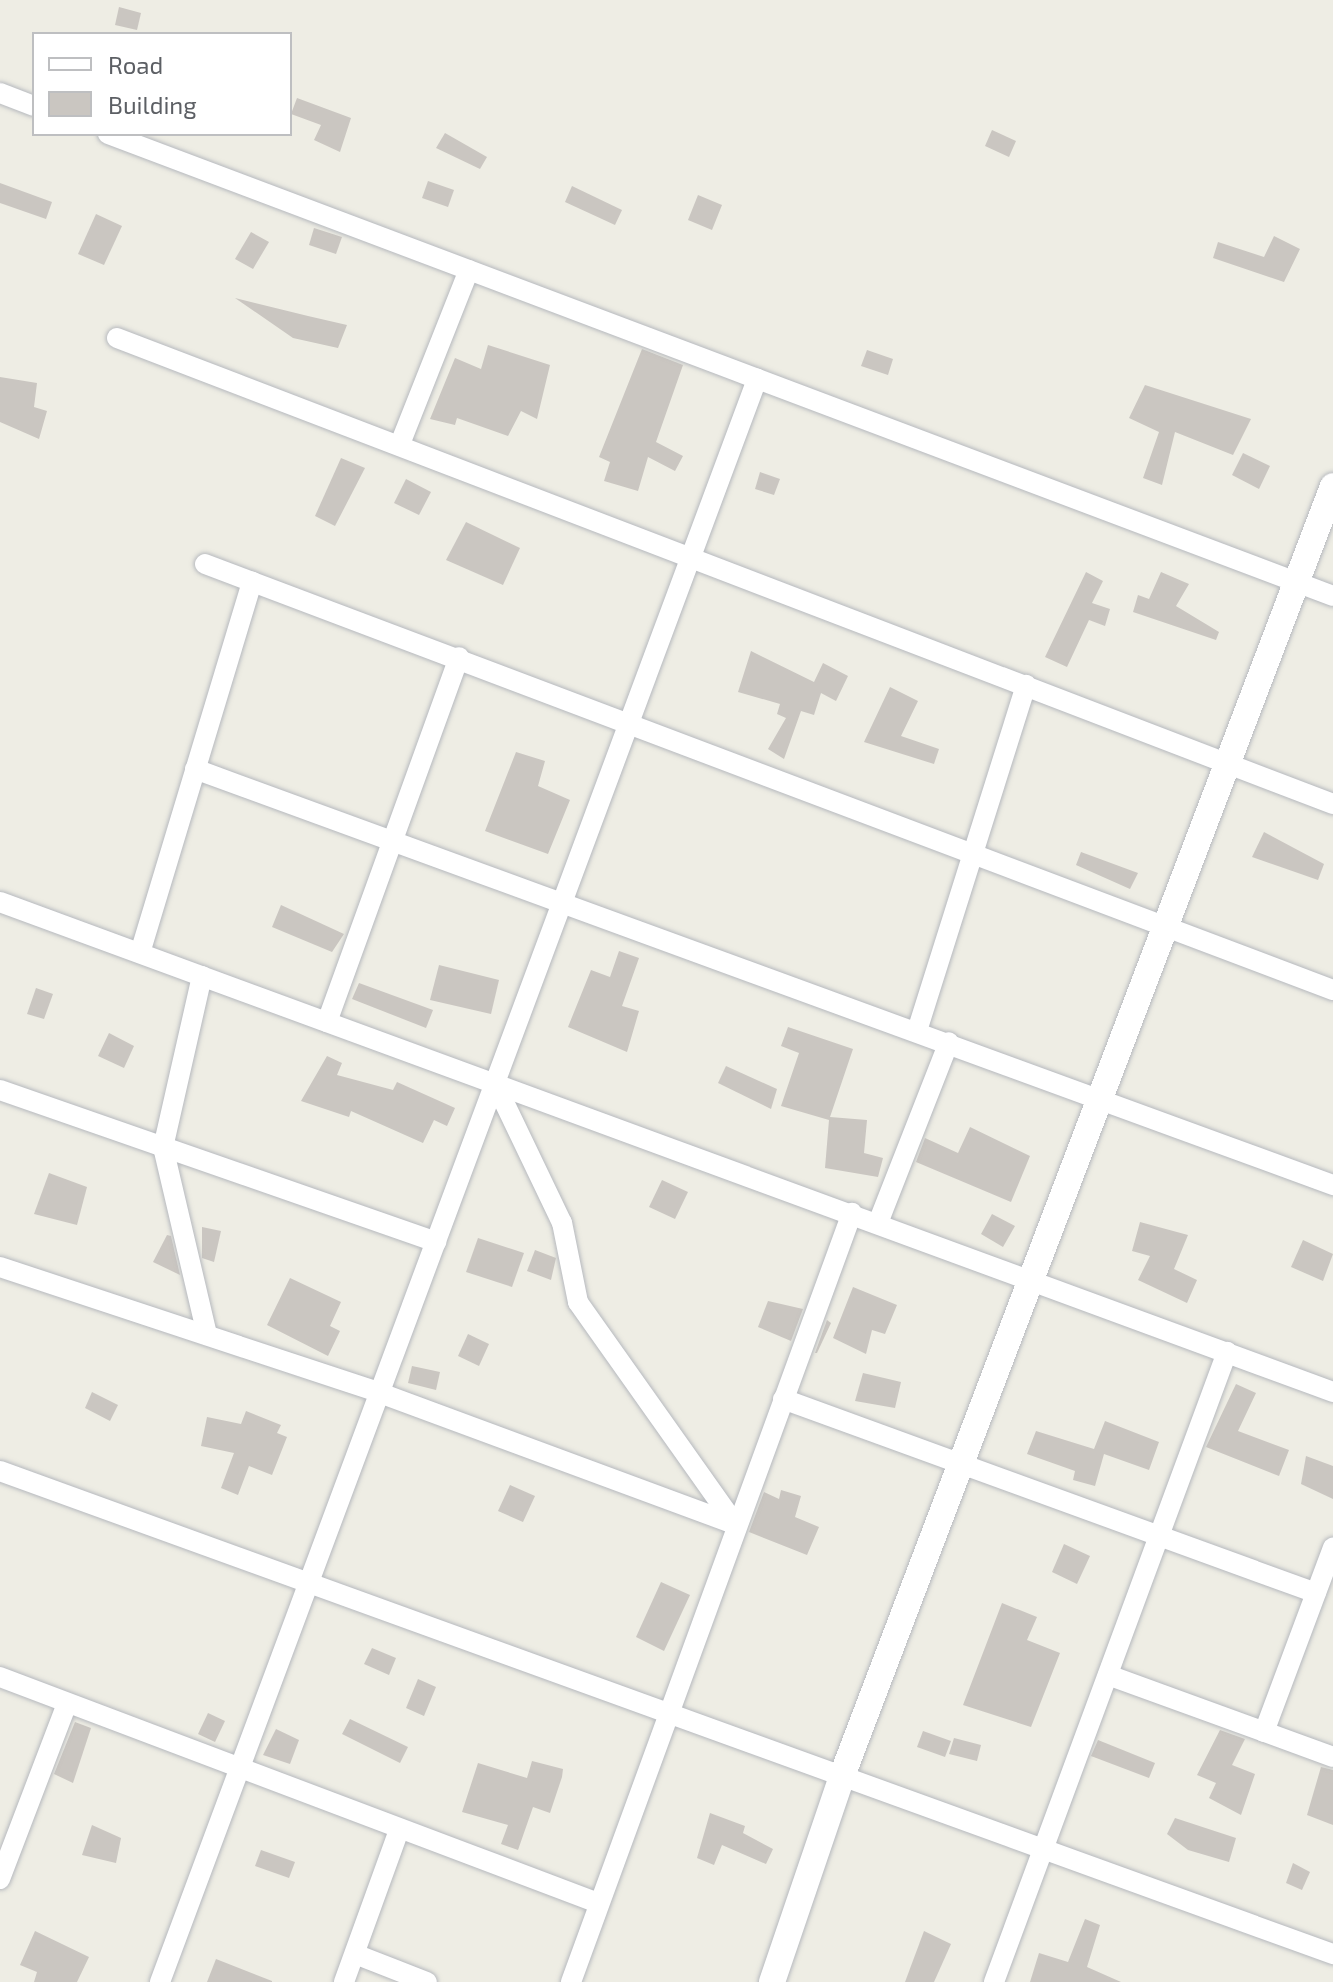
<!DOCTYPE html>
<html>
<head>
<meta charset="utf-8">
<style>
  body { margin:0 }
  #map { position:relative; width:1333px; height:1982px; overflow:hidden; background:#eeede4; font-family:"Exo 2",sans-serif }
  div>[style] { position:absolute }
  .building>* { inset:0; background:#cac6c1 }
  .roads { filter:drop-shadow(0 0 2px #b6b9be) drop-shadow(0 0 2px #b6b9be) }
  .minor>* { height:20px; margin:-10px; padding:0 10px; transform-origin:10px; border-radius:10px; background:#fff }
  .tertiary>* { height:26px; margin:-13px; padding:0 13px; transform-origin:13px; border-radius:13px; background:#fff }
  span { translate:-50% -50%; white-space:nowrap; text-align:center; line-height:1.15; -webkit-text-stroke:6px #fff; paint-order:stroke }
  .legend { position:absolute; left:32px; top:32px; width:260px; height:104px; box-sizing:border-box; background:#fff; border:2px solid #bebfc1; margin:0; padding:10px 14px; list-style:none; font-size:24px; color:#5c5f64 }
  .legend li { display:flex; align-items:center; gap:16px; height:40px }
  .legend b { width:40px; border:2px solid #bebfc1 }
</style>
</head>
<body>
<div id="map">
  <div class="building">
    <div style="clip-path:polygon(119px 7px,141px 13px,137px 30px,115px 25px)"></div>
    <div style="clip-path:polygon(297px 98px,351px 118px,340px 152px,314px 140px,321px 125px,291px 114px)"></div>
    <div style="clip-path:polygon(992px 130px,1016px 141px,1009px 157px,985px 146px)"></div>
    <div style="clip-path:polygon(445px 133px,487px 157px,480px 169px,436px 148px)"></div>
    <div style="clip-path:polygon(428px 181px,454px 190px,448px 207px,422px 198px)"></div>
    <div style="clip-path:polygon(0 183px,52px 202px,46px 219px,0 203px)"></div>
    <div style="clip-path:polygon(572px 186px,622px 210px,615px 225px,565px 202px)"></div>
    <div style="clip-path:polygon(698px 195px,722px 205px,712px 230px,688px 220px)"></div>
    <div style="clip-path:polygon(96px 214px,122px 226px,104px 265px,78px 254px)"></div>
    <div style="clip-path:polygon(314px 228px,342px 237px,336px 254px,309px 245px)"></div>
    <div style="clip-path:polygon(251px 232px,269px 242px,253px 269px,235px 259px)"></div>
    <div style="clip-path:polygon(1274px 236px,1300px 249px,1284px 282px,1213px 258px,1218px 242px,1264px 257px)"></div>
    <div style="clip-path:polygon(235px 298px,308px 316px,347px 325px,338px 348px,293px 338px)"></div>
    <div style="clip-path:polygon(488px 345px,550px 365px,537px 419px,521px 411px,508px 436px,457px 418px,455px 425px,430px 419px,455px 358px,481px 369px)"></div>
    <div style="clip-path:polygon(642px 349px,683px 365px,656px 442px,683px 456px,675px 471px,648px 457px,638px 491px,604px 481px,610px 462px,599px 457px)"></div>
    <div style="clip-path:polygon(867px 350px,893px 359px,888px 375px,861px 366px)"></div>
    <div style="clip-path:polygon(0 377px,37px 383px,34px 407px,47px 411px,39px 439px,0 422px)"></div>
    <div style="clip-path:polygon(1145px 385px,1251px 419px,1233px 455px,1175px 432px,1162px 485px,1143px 478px,1159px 432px,1129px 418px)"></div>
    <div style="clip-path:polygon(1243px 453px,1270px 466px,1259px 489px,1232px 475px)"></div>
    <div style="clip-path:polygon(341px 458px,365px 468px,335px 526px,315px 516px)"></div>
    <div style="clip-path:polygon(760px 472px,780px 479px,774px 495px,755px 489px)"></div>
    <div style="clip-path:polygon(406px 479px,431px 492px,419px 515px,394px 503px)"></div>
    <div style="clip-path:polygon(466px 522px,520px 548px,503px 585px,446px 560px)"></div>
    <div style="clip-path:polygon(1086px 572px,1103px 581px,1092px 603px,1110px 609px,1105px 626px,1089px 620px,1067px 667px,1045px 657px)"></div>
    <div style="clip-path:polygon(1161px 572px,1189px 584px,1176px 606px,1219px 632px,1216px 640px,1133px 612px,1138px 595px,1149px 599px)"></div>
    <div style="clip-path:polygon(751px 651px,814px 682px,823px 663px,848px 676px,836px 701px,821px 693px,814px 715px,801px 711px,784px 759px,768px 749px,786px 718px,777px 714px,780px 704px,738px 692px)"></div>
    <div style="clip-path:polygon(890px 687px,918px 701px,901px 736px,939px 749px,934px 764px,864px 742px)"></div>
    <div style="clip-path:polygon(516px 752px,545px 761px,538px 786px,570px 800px,548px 854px,485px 831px)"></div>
    <div style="clip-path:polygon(1264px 832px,1324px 864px,1318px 880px,1252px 857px)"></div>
    <div style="clip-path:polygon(1081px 852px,1138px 873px,1130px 889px,1076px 865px)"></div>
    <div style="clip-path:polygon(281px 905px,344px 934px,332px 952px,272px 927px)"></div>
    <div style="clip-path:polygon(619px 951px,639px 958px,622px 1006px,639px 1011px,627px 1052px,568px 1027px,591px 970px,610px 977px)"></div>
    <div style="clip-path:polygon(439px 965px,499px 980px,491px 1014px,430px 1000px)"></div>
    <div style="clip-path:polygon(359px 983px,433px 1010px,426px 1028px,352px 999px)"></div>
    <div style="clip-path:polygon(36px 988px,53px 994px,44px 1019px,27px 1014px)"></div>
    <div style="clip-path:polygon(788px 1027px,853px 1049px,830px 1117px,867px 1120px,864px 1153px,883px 1158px,878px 1177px,825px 1168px,829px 1120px,781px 1106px,799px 1053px,781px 1046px)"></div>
    <div style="clip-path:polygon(109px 1033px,134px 1046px,124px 1068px,98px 1056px)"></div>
    <div style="clip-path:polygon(327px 1056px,342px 1063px,337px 1075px,393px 1090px,397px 1082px,455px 1108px,447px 1126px,434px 1120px,423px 1143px,351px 1111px,349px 1117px,301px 1101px)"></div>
    <div style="clip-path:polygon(726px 1066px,777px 1089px,771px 1109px,718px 1083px)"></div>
    <div style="clip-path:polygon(970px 1127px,1030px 1156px,1011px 1202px,916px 1162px,925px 1138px,958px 1153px)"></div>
    <div style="clip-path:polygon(49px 1173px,87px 1187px,77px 1225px,34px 1214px)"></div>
    <div style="clip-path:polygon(662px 1180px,688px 1192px,675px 1219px,649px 1207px)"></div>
    <div style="clip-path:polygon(992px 1214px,1015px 1226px,1003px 1247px,981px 1234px)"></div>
    <div style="clip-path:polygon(1140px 1222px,1188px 1235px,1174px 1269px,1197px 1280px,1187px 1303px,1138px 1280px,1150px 1256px,1132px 1251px)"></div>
    <div style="clip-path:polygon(202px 1227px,221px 1231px,214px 1262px,202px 1258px)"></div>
    <div style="clip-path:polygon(167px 1235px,171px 1236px,180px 1275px,153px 1262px)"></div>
    <div style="clip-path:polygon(478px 1238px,524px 1253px,512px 1287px,466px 1272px)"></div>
    <div style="clip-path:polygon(1303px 1240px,1333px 1254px,1323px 1281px,1291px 1267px)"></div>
    <div style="clip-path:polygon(535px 1250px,556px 1258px,551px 1280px,527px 1271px)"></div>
    <div style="clip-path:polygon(290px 1278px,341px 1302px,330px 1326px,340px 1331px,328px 1356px,267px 1325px)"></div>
    <div style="clip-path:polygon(853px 1287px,897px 1305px,885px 1334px,872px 1330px,866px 1354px,833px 1338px)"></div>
    <div style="clip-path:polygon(768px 1301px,803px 1309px,791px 1341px,758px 1327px)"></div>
    <div style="clip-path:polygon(827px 1320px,831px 1323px,817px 1353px,815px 1353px)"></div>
    <div style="clip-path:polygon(468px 1334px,489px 1344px,479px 1366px,458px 1356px)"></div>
    <div style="clip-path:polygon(412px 1366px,440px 1372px,436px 1390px,408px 1383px)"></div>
    <div style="clip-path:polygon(863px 1373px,901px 1382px,895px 1408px,855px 1401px)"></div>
    <div style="clip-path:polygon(1236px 1384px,1256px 1393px,1238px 1431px,1289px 1450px,1279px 1476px,1206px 1447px)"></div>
    <div style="clip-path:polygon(92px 1392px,118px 1405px,110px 1421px,85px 1408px)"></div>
    <div style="clip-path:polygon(246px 1411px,281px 1425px,277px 1433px,287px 1437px,272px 1475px,249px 1466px,238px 1495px,221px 1488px,234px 1453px,201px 1446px,207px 1417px,241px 1424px)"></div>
    <div style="clip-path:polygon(1105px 1421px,1159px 1442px,1149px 1470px,1104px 1454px,1095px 1486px,1073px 1480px,1075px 1471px,1027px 1454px,1036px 1431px,1094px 1449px)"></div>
    <div style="clip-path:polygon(1306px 1456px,1333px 1466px,1333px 1499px,1301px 1484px)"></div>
    <div style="clip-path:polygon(510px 1485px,535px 1496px,523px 1522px,498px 1511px)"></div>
    <div style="clip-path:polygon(781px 1490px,801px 1496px,795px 1517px,819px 1527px,807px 1555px,749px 1532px,764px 1492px,779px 1499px)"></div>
    <div style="clip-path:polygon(1064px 1544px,1090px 1556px,1077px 1584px,1052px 1572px)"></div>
    <div style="clip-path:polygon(661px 1582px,690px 1595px,664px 1651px,636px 1637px)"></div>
    <div style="clip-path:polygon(1002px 1603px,1037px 1617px,1027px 1640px,1060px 1653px,1031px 1727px,963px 1705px)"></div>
    <div style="clip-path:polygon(372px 1648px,396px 1658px,389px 1675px,364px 1664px)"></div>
    <div style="clip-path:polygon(418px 1679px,436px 1687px,424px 1716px,406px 1708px)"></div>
    <div style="clip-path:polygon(208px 1713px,225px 1721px,215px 1742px,198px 1734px)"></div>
    <div style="clip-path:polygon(350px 1719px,408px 1747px,400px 1763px,342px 1734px)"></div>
    <div style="clip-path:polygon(75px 1722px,91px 1728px,73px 1783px,54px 1774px)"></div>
    <div style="clip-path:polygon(276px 1729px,299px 1740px,290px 1764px,263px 1755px)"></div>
    <div style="clip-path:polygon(1220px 1730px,1245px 1739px,1232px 1765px,1255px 1774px,1241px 1815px,1209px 1798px,1216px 1783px,1197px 1775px)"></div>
    <div style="clip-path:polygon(923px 1731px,951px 1741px,945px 1757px,917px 1747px)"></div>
    <div style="clip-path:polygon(954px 1738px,981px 1745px,977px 1761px,949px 1754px)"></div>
    <div style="clip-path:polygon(1098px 1740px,1155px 1763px,1149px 1778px,1091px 1756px)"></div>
    <div style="clip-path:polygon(532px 1761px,563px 1769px,562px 1777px,550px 1813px,533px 1807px,518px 1850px,501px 1844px,508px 1825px,462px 1812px,478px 1763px,527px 1778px)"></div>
    <div style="clip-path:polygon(1321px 1767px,1333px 1770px,1333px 1825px,1307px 1815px)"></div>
    <div style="clip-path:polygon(710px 1813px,745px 1826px,743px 1833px,773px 1849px,766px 1864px,722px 1845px,714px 1865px,697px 1858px)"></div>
    <div style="clip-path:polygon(1175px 1818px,1236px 1838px,1229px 1862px,1188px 1850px,1167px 1834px)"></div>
    <div style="clip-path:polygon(92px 1825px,121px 1838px,116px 1863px,82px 1855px)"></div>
    <div style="clip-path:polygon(261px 1850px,295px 1862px,289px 1878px,255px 1866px)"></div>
    <div style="clip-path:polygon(1293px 1863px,1310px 1872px,1302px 1890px,1286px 1883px)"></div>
    <div style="clip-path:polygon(1085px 1919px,1100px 1925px,1087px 1967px,1121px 1982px,1030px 1982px,1039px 1953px,1068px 1962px)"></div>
    <div style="clip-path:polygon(35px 1931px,89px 1957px,77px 1982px,34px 1982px,37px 1972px,20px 1965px)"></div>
    <div style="clip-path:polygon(924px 1931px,951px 1944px,934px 1982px,905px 1982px)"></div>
    <div style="clip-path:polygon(216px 1959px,272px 1981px,272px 1982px,207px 1982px)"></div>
  </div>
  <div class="roads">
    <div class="minor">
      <div style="left:0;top:93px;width:36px;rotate:21deg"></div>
      <div style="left:108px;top:134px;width:1309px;rotate:20.66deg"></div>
      <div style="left:117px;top:338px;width:1302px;rotate:20.97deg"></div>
      <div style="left:400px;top:444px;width:187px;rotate:-68.4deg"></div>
      <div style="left:205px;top:564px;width:1206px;rotate:20.69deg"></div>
      <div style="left:195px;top:769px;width:1212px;rotate:20.08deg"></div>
      <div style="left:0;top:902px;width:1420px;rotate:20.18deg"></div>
      <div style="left:140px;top:953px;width:388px;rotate:-73.2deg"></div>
      <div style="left:202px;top:976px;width:175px;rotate:102.8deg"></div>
      <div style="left:163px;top:1147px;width:193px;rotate:76.8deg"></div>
      <div style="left:327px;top:1022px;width:388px;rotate:-70.1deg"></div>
      <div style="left:917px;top:1031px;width:363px;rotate:-72.5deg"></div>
      <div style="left:0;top:1090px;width:462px;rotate:19.2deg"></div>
      <div style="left:878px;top:1223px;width:194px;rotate:-68.6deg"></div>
      <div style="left:0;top:1267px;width:400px;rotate:18.3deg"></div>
      <div style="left:380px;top:1393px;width:378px;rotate:20.3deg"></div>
      <div style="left:735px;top:1524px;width:272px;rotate:-125.3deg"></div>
      <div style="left:578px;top:1302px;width:81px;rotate:-101.4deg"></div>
      <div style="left:562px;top:1223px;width:155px;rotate:-115.6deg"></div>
      <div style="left:783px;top:1399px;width:567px;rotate:20deg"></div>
      <div style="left:0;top:1471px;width:1418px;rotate:19.92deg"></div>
      <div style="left:1108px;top:1675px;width:239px;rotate:20deg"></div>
      <div style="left:0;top:1677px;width:639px;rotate:20.7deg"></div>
      <div style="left:1264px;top:1732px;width:197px;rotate:-69.5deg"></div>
      <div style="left:0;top:1879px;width:187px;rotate:-69.1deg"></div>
      <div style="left:355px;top:1954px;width:77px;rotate:21.3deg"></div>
      <div style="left:160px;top:1982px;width:1711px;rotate:-69.57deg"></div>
      <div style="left:344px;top:1982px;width:162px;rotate:-70.1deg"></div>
      <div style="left:571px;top:1982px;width:819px;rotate:-69.93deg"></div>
      <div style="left:994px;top:1982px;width:672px;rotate:-69.7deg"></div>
    </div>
    <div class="tertiary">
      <div style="left:772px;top:1982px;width:218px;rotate:-71.2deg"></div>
      <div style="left:842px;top:1776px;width:1380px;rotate:-69.16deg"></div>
    </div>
  </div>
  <ul class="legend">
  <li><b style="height:10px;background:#fff"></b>Road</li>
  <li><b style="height:22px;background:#cac6c1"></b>Building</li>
  </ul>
</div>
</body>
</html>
